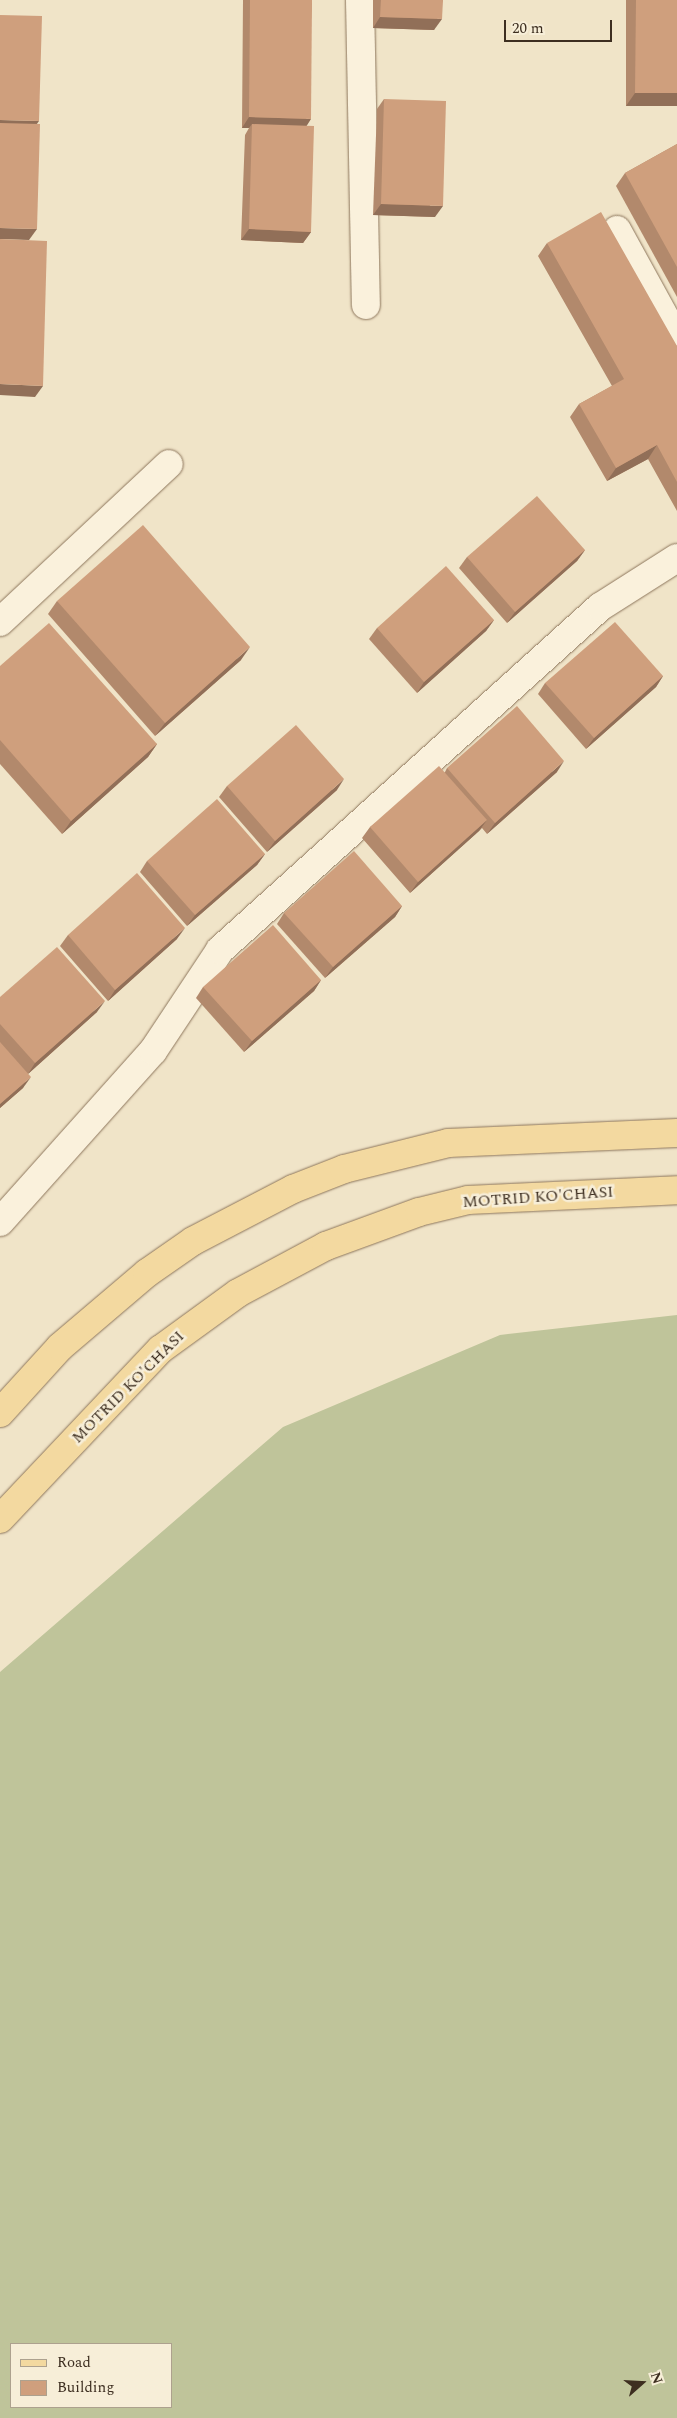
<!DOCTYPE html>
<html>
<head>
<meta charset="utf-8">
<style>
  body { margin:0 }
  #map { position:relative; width:677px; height:2418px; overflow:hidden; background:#f0e4c8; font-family:Spectral,serif }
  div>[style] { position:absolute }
  .cemetery>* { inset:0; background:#bfc49a }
  .roads { filter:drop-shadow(0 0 1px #8d765c) drop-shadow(0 0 1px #8d765c) }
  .minor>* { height:28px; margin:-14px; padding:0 14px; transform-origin:14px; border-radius:14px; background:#faf1dc }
  .major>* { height:28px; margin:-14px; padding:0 14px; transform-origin:14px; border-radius:14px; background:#f3d9a0 }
  .wall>* { inset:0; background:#b2896c }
  .shaded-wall>* { inset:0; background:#916f58 }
  .building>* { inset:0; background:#cf9f7d }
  span { translate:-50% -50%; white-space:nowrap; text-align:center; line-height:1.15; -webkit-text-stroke:5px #f7eed8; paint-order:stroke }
  .street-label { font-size:16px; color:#3d2e20 }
  .legend { position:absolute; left:10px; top:2343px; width:162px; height:65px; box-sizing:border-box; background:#f7eed8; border:1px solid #ada18e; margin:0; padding:6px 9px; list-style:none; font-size:15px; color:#3d2e20 }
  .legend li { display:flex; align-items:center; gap:10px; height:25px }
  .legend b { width:25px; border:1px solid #ada18e }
  .north { position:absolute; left:617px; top:2358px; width:50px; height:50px; -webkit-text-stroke:4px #f7eed8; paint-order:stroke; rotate:71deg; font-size:14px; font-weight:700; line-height:20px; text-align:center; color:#3d2e20 }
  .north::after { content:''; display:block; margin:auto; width:18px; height:22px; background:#3d2e20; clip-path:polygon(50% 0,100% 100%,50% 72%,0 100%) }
  .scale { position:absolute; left:504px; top:20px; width:108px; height:22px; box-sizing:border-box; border:2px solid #3d2e20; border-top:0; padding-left:6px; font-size:15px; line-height:18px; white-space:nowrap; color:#3d2e20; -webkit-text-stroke:4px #f7eed8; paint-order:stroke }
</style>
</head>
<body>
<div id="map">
  <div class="cemetery">
    <div style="clip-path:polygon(evenodd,677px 1315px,677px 2418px,0 2418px,0 1672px,283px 1427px,500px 1335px,677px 1315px,11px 2344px,171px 2344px,171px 2407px,11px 2407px,11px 2344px)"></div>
  </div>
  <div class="roads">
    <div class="minor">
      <div style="left:360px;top:0;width:305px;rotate:88.9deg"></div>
      <div style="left:617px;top:230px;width:124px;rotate:61.2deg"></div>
      <div style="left:0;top:622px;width:231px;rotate:-43.1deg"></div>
      <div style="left:0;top:1222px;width:229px;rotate:-48.2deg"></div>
      <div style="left:153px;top:1051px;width:121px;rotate:-56.4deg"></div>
      <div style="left:220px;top:950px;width:512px;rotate:-42.07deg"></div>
      <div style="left:600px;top:607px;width:91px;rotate:-32.5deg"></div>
    </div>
    <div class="major">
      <div style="left:0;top:1413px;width:89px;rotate:-47.7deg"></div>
      <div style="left:60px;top:1347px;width:114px;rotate:-40.4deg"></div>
      <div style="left:147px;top:1273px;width:56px;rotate:-34.8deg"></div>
      <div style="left:193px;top:1241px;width:113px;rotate:-27.5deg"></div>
      <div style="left:293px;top:1189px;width:55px;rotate:-21.4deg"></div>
      <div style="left:344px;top:1169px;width:107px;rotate:-14deg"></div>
      <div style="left:448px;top:1143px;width:229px;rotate:-2.5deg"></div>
      <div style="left:0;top:1519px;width:234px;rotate:-46.6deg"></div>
      <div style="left:161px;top:1349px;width:95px;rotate:-36deg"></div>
      <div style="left:238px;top:1293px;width:100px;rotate:-28.1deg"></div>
      <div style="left:326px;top:1246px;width:99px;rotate:-20.1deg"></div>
      <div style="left:419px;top:1212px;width:50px;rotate:-13.8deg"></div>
      <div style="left:468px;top:1200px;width:209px;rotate:-2.7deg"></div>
    </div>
  </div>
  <div class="wall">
    <div style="clip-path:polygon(243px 0,312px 0,306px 126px,311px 232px,303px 243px,241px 240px,245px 135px,249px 128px,242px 128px)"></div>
    <div style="clip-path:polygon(373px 0,443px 0,434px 30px,373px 28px)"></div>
    <div style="clip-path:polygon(626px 0,677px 0,677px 106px,626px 106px)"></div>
    <div style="clip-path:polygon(384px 99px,435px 217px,373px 215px,377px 109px)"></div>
    <div style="clip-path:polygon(677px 144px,677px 297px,616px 186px,625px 173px)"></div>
    <div style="clip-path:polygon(547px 243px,677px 346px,677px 511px,648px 459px,607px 481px,570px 417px,579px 404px,612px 386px,538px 256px)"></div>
    <div style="clip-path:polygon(585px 550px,577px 561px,507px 623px,459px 568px,467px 557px)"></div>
    <div style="clip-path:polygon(57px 601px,241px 660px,155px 736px,48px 614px)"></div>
    <div style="clip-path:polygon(494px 620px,486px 631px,417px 693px,369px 639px,377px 628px)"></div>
    <div style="clip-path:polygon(0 666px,157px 744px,148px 757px,62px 834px,0 764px)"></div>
    <div style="clip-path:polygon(663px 676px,656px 687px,586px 749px,538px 694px,545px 683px)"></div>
    <div style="clip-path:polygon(447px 768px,557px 772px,487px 834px,482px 828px,479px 831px,410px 893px,362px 838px,370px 827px,445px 772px)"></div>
    <div style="clip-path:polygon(227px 786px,337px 790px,267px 852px,219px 797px)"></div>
    <div style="clip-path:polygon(265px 854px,257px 865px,187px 926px,140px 872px,147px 861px)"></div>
    <div style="clip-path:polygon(402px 906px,395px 917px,325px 978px,277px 924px,284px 913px)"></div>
    <div style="clip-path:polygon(68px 935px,177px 939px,108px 1001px,60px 946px)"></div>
    <div style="clip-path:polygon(321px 980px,314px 991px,244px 1052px,196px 998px,203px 987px)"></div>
    <div style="clip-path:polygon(0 997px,97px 1012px,28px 1074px,23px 1088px,0 1108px)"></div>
  </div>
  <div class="shaded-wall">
    <div style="clip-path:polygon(380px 17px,442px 19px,434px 30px,373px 28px)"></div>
    <div style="clip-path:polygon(635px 93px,677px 93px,677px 106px,626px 106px)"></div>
    <div style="clip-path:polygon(249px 117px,311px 119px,304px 130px,252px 124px,249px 128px,242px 128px)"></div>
    <div style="clip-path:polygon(0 120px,39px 121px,31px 132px,0 131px)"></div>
    <div style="clip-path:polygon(381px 204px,443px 206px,435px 217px,373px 215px)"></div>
    <div style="clip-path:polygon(0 228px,37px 229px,29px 240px,0 239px)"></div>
    <div style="clip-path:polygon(249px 229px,311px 232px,303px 243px,241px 240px)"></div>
    <div style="clip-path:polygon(0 384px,43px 386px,35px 397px,0 395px)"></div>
    <div style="clip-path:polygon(657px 445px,648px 459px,607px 481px,616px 468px)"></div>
    <div style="clip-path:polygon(585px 550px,577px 561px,507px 623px,515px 612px)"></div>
    <div style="clip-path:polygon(494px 620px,486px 631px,417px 693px,424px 682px)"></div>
    <div style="clip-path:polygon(250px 647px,241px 660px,155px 736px,165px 723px)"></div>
    <div style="clip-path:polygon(663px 676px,656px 687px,586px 749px,594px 738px)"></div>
    <div style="clip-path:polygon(157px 744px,148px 757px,62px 834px,71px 821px)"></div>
    <div style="clip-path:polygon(564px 761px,557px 772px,487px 834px,495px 823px)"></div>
    <div style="clip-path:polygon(344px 779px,337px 790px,267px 852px,275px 841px)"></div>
    <div style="clip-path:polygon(487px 820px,479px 831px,410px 893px,418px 882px)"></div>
    <div style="clip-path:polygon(265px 854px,257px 865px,187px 926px,195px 915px)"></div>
    <div style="clip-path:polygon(402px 906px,395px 917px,325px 978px,333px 967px)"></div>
    <div style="clip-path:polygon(185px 928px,177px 939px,108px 1001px,115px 990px)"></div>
    <div style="clip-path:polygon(321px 980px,314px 991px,244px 1052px,252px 1041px)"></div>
    <div style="clip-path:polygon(105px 1001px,97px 1012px,28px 1074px,35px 1063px)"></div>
    <div style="clip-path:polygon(31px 1077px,23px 1088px,0 1108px,0 1104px)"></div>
  </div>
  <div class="building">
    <div style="clip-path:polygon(250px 0,312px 0,311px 119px,249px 117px)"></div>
    <div style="clip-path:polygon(381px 0,443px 0,442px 19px,380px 17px)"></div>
    <div style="clip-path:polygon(636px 0,677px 0,677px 93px,635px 93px)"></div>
    <div style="clip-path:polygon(0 15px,42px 16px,39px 121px,0 120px)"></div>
    <div style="clip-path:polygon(384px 99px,446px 101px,443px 206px,381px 204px)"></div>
    <div style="clip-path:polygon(0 123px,40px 124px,37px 229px,0 228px)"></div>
    <div style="clip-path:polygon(252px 124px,314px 126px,311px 232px,249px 229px)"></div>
    <div style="clip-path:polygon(677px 144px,677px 267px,625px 173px)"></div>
    <div style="clip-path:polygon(601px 212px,677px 346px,677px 482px,657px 445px,616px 468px,579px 404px,624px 379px,547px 243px)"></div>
    <div style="clip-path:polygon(0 239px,47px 241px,43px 386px,0 384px)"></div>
    <div style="clip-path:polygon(537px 496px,585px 550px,515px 612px,467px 557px)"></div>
    <div style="clip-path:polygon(143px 525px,250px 647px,165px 723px,57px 601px)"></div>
    <div style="clip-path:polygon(446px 566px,494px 620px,424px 682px,377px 628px)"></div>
    <div style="clip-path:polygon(615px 622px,663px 676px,594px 738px,545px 683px)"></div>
    <div style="clip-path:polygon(49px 623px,157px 744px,71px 821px,0 740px,0 666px)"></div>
    <div style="clip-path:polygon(517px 706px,564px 761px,495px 823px,447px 768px)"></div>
    <div style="clip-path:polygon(296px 725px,344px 779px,275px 841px,227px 786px)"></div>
    <div style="clip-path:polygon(439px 766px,487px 820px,418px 882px,370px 827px)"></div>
    <div style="clip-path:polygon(217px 799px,265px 854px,195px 915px,147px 861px)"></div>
    <div style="clip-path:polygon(354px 851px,402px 906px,333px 967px,284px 913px)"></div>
    <div style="clip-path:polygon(137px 873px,185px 928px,115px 990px,68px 935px)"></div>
    <div style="clip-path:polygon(273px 925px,321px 980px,252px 1041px,203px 987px)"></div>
    <div style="clip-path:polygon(57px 947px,105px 1001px,35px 1063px,0 1024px,0 997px)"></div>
    <div style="clip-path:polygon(0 1042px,31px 1077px,0 1104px)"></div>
  </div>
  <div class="street-label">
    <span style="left:538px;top:1197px;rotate:-4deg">MOTRID KO'CHASI</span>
    <span style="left:128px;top:1387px;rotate:-45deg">MOTRID KO'CHASI</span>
  </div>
  <ul class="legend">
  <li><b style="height:6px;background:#f3d9a0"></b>Road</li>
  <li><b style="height:14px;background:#cf9f7d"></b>Building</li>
  </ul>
  <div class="north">N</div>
  <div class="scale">20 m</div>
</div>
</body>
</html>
